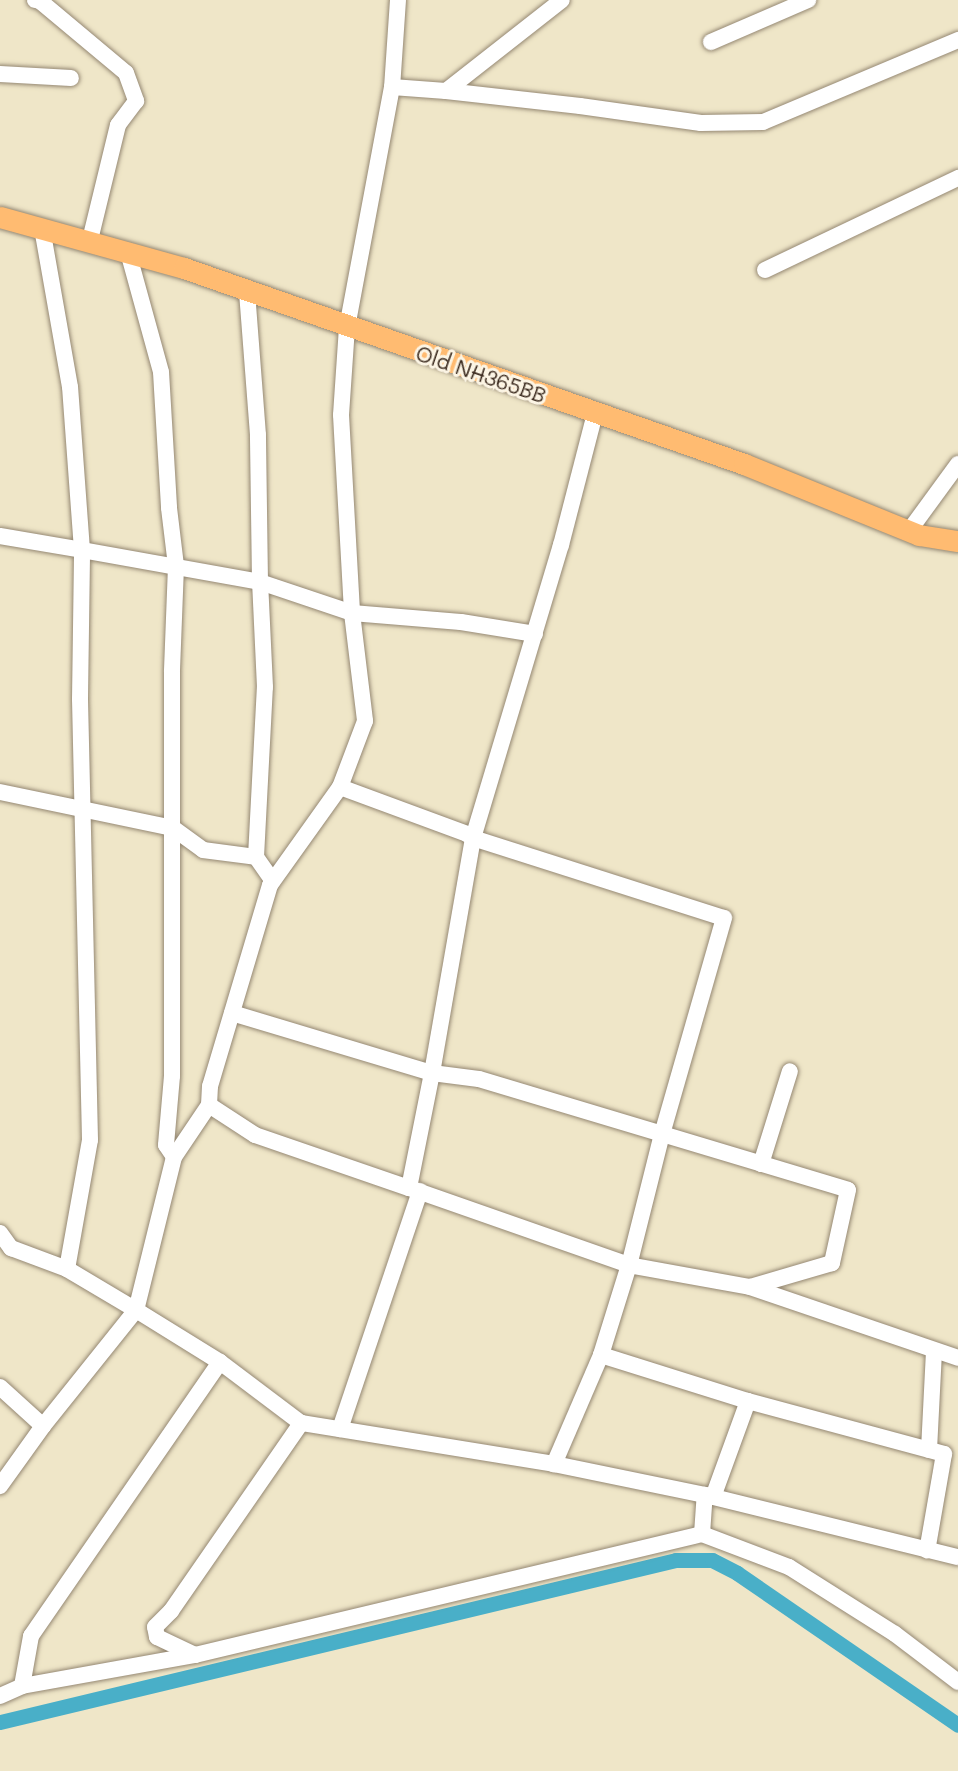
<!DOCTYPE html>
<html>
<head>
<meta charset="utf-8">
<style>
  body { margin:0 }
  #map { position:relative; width:958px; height:1771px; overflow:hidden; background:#efe6c8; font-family:Mali,sans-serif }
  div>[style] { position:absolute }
  .canal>* { height:15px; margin:-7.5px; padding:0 7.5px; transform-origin:7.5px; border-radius:7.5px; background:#49afc8 }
  .roads { filter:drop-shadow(0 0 2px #958873) drop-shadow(0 0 2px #958873) }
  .minor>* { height:16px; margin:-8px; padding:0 8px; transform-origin:8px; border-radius:8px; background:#fff }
  .major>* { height:21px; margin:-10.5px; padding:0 10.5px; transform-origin:10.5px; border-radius:10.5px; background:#ffbb71 }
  span { translate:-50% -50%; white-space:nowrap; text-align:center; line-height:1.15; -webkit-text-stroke:6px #fcf5e5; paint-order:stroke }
  .street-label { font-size:21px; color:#3b2a1e }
</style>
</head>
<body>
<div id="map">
  <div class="canal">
    <div style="left:0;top:1722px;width:695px;rotate:-13.48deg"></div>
    <div style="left:676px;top:1560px;width:36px"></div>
    <div style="left:712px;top:1560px;width:28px;rotate:27deg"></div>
    <div style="left:737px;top:1573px;width:268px;rotate:34.5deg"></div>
  </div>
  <div class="roads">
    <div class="minor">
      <div style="left:35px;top:0;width:5px;rotate:11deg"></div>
      <div style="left:40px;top:1px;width:112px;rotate:39.9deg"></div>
      <div style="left:126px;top:73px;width:30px;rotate:70deg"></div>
      <div style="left:136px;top:101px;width:30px;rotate:127deg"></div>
      <div style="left:118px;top:125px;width:122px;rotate:103.7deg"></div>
      <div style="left:398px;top:0;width:87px;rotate:93.9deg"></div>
      <div style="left:392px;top:87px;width:244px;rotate:100.6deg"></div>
      <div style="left:347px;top:327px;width:88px;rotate:93.9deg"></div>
      <div style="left:341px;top:415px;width:198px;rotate:86.8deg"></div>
      <div style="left:352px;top:613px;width:109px;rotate:83.1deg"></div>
      <div style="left:365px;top:721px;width:71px;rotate:110.7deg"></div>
      <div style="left:340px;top:787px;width:120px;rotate:125.5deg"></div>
      <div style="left:270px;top:885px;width:210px;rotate:106.6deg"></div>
      <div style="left:210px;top:1086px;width:19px;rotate:93deg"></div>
      <div style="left:209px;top:1105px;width:63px;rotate:123.9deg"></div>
      <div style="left:174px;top:1157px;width:158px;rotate:103.9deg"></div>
      <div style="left:136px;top:1310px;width:99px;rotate:31.8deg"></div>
      <div style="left:220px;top:1362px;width:101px;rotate:37deg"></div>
      <div style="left:301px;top:1423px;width:256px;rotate:9.2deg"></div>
      <div style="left:554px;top:1464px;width:154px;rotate:11.6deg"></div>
      <div style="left:705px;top:1495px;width:260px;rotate:13.8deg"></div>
      <div style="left:711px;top:42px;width:106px;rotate:-23.4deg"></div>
      <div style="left:0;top:74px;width:71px;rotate:3.2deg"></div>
      <div style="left:392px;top:87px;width:54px;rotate:4.2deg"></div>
      <div style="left:446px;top:91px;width:147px;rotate:-38.1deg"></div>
      <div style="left:446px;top:91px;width:135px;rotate:6.4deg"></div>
      <div style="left:580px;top:106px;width:122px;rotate:8deg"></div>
      <div style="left:701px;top:123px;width:62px;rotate:-0.9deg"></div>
      <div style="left:763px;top:122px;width:212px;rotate:-22.8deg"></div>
      <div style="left:128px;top:252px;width:124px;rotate:74.6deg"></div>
      <div style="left:161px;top:372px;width:136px;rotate:86.6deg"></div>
      <div style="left:169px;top:508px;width:58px;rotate:83.1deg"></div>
      <div style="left:176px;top:566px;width:106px;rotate:92.2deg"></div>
      <div style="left:172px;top:672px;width:404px;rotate:90deg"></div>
      <div style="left:172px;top:1076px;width:69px;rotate:95deg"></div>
      <div style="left:166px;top:1145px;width:14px;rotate:56deg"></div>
      <div style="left:765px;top:270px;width:214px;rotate:-25.5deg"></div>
      <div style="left:909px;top:531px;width:83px;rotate:-53.8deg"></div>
      <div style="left:0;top:536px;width:83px;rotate:9.7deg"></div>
      <div style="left:82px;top:550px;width:163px;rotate:-94.2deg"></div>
      <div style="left:70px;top:387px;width:161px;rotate:-100deg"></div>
      <div style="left:340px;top:787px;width:135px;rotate:20.3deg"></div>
      <div style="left:467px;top:834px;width:7px;rotate:34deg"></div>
      <div style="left:473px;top:838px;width:306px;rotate:-73.3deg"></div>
      <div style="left:561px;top:545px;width:135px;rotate:-75.5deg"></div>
      <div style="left:0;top:792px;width:177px;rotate:11.8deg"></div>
      <div style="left:173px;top:828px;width:37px;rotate:36deg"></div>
      <div style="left:203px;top:850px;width:53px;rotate:7.5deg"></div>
      <div style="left:256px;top:857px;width:29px;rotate:55deg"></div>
      <div style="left:256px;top:857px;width:170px;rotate:-87deg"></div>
      <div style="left:265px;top:687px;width:105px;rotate:-92.7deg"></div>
      <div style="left:260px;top:582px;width:97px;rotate:18.6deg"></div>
      <div style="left:352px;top:613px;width:109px;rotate:4.7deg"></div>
      <div style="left:461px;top:622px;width:75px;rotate:9.2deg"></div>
      <div style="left:232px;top:1013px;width:209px;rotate:16.7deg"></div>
      <div style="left:432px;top:1073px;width:47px;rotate:7.3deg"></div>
      <div style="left:479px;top:1079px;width:385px;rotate:16.7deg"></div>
      <div style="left:848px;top:1190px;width:75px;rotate:102.4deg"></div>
      <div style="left:832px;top:1263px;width:85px;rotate:163.7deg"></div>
      <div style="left:750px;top:1287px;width:123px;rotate:-169.7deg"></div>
      <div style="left:629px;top:1265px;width:233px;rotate:-160.7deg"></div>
      <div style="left:209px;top:1105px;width:55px;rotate:33.1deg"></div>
      <div style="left:255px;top:1135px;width:163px;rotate:19deg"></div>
      <div style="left:409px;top:1188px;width:117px;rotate:-78.7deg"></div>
      <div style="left:432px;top:1073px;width:239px;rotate:-80.1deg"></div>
      <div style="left:473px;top:838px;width:263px;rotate:17.7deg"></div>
      <div style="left:724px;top:918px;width:225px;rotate:106deg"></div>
      <div style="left:662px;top:1134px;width:135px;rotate:104.1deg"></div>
      <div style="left:629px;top:1265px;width:94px;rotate:107.3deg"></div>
      <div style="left:601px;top:1355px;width:119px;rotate:113.3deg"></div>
      <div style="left:761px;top:1164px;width:97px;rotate:-72.7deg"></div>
      <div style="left:0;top:1233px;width:19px;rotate:54deg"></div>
      <div style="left:11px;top:1248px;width:60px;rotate:20.6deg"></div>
      <div style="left:67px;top:1269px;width:80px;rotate:30.7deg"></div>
      <div style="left:136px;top:1310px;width:149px;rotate:128.7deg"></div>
      <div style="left:43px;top:1426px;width:74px;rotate:125.6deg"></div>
      <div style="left:67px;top:1269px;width:131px;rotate:-79.9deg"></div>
      <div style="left:90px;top:1140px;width:441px;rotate:-91.3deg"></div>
      <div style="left:80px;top:699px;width:149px;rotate:-89.2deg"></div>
      <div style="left:82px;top:550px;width:181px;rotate:10.2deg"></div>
      <div style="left:260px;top:582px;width:147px;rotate:-90.8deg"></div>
      <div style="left:258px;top:435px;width:143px;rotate:-94.4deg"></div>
      <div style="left:750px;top:1287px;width:220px;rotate:18.8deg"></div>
      <div style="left:601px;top:1355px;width:154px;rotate:17.4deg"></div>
      <div style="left:748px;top:1401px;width:102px;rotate:110deg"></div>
      <div style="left:0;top:1387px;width:58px;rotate:42.2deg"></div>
      <div style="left:748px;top:1401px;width:203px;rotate:15.1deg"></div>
      <div style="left:944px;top:1454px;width:98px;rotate:99.9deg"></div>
      <div style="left:340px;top:1429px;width:251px;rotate:-71.4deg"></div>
      <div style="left:929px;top:1450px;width:98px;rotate:-87.1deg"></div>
      <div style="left:702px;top:1534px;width:39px;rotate:-86deg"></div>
      <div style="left:195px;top:1655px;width:42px;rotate:-154.7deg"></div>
      <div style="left:157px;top:1637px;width:10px;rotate:-101deg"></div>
      <div style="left:155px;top:1627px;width:23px;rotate:-45deg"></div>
      <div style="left:171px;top:1611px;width:229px;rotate:-55.3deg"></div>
      <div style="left:22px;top:1686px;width:51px;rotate:-79.8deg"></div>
      <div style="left:31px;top:1636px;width:333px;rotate:-55.4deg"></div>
      <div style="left:0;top:1696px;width:24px;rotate:-24deg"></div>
      <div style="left:22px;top:1686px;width:176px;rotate:-10.2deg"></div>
      <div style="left:195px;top:1655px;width:521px;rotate:-13.42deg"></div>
      <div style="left:702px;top:1534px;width:93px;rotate:20.8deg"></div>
      <div style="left:789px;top:1567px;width:125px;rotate:32.3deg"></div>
      <div style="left:895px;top:1634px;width:79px;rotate:37.3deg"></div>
    </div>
    <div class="major">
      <div style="left:0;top:217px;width:191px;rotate:15.5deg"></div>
      <div style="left:184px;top:268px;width:593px;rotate:19.29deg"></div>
      <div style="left:744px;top:464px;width:189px;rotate:22.1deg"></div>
      <div style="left:919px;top:535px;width:39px;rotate:9deg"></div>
    </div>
  </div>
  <div class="street-label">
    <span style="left:481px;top:374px;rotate:19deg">Old NH365BB</span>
  </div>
</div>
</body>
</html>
